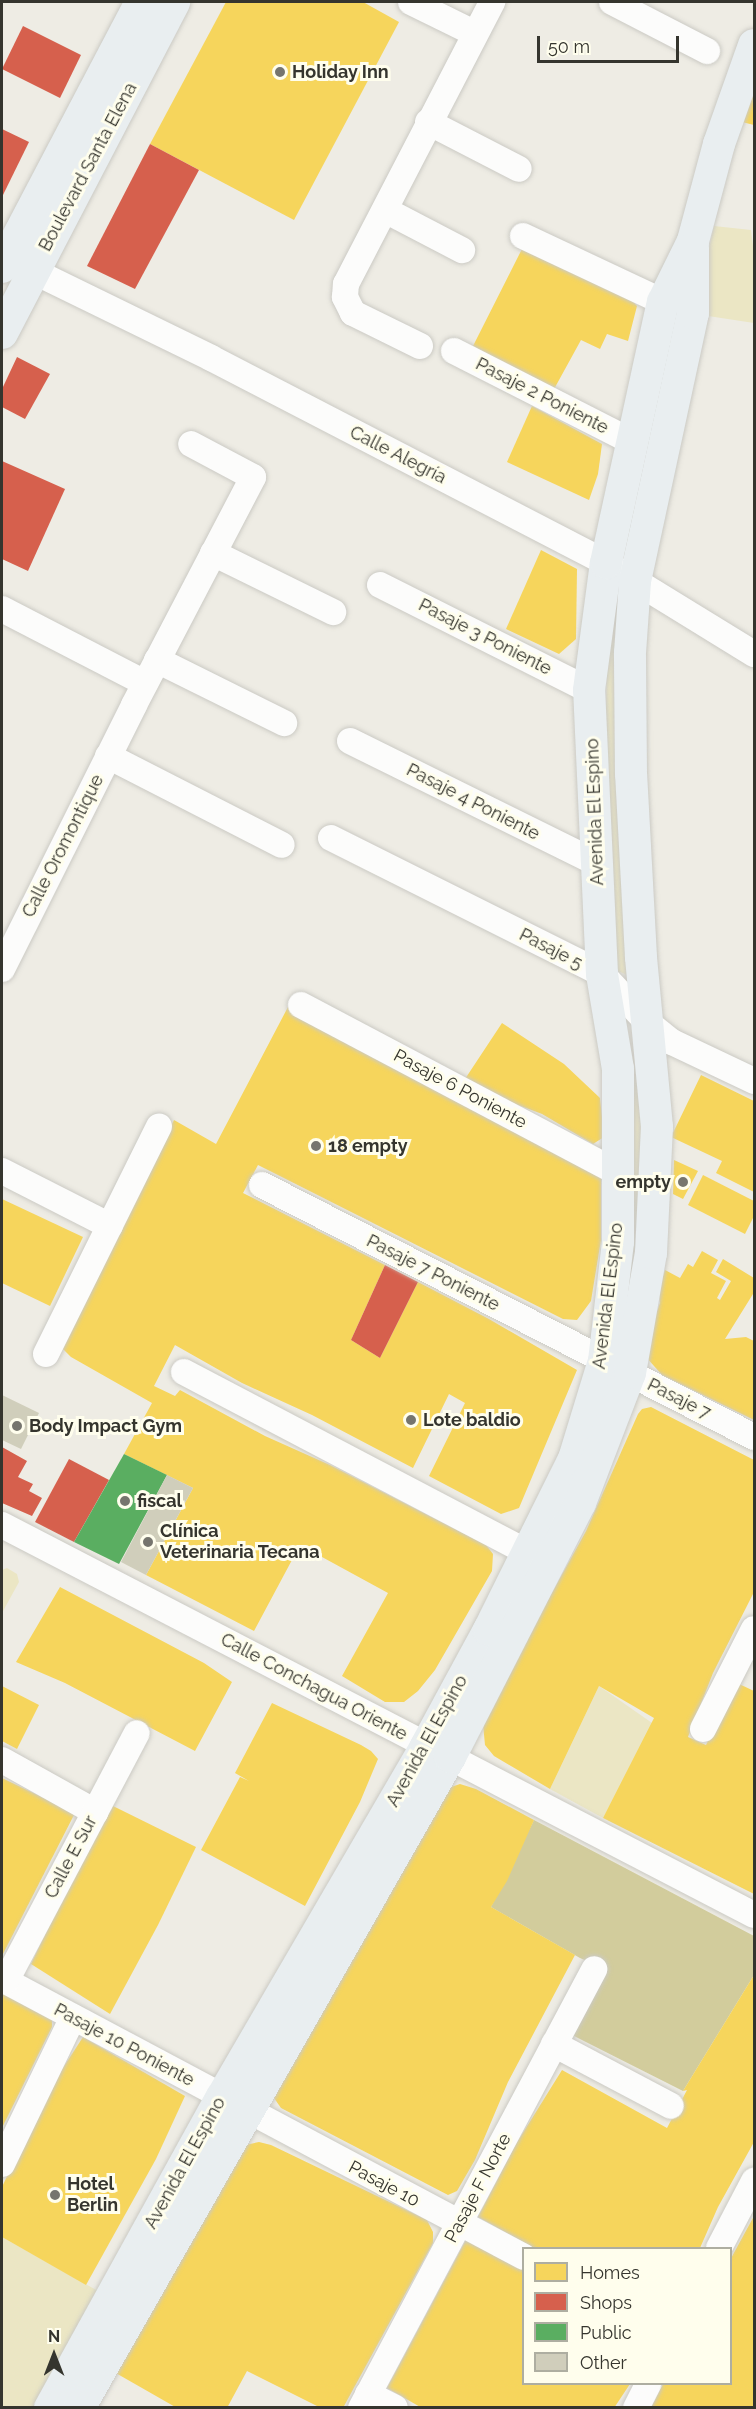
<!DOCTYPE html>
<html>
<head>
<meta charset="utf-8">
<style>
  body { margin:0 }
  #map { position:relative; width:756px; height:2409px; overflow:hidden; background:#eeece4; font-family:Raleway,sans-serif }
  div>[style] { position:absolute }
  .green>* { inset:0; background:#ebe6c4 }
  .forest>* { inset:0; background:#d2cc9c }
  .homes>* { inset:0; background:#f6d55c }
  .shops>* { inset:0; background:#d6604d }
  .public>* { inset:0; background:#5aae61 }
  .building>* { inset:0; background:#d0cebb }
  .roads { filter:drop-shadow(0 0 2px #cbcac4) drop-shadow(0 0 2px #cbcac4) }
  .minor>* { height:26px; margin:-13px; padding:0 13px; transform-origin:13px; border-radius:13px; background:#fcfcfb }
  .major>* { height:32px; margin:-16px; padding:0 16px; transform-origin:16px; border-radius:16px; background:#e9eef0 }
  .dots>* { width:16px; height:16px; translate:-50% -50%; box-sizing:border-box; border:3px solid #fffeed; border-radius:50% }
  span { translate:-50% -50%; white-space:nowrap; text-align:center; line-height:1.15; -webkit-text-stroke:6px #fffeed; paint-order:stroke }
  .poi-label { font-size:18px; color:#35352e; font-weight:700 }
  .left { translate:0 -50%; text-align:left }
  .right { translate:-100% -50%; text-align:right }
  .street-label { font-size:18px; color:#35352e }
  .frame { position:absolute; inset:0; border:3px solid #35352e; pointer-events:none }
  .legend { position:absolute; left:522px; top:2247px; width:210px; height:138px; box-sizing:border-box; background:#fffeed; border:2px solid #aeaea1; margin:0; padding:8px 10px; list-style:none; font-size:18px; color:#35352e }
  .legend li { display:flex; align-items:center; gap:12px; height:30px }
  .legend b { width:30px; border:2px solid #aeaea1 }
  .north { position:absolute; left:24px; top:2325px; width:60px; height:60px; -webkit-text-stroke:4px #fffeed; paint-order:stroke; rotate:0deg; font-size:16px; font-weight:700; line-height:24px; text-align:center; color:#35352e }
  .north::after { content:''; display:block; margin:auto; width:21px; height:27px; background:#35352e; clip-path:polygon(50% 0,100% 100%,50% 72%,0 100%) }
  .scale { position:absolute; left:537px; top:36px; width:142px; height:27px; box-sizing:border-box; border:3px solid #35352e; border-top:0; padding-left:8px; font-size:18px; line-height:21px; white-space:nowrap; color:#35352e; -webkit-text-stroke:4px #fffeed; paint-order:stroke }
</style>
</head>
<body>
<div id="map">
  <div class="green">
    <div style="clip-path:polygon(714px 226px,751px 230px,754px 254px,754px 323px,695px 314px)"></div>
    <div style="clip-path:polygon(614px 606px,618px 608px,629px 976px,616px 970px,605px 748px,607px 670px)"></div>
    <div style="clip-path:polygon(627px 1052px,638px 1062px,648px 1129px,631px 1322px,618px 1285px)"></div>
    <div style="clip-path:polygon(7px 1568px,17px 1574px,19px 1582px,2px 1613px,2px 1570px)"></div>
    <div style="clip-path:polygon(599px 1686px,655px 1725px,603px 1818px,550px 1789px)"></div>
    <div style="clip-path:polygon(2px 2237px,98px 2291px,33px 2407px,2px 2407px)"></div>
  </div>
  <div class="forest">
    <div style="clip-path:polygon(534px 1820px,754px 1936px,754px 1975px,683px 2091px,572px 2035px,603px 1968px,580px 1958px,491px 1907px)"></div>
  </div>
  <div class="homes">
    <div style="clip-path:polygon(226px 2px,363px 2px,399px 22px,294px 220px,150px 144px)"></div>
    <div style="clip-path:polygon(754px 89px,754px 125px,742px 122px)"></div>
    <div style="clip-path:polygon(524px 245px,625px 293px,637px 306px,628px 341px,607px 334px,600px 349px,581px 340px,553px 391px,473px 346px)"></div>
    <div style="clip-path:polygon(532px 406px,602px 444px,598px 474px,589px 500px,507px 462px)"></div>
    <div style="clip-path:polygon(541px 550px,577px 569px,576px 639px,559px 654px,506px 629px)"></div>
    <div style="clip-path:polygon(288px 1007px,601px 1171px,601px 1240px,591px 1301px,577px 1320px,563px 1319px,258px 1165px,243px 1193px,385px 1265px,351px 1340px,380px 1358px,418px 1282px,489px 1319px,577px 1370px,519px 1508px,501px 1514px,429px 1476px,465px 1403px,449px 1394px,413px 1468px,312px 1415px,242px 1383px,175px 1345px,154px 1386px,175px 1396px,180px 1390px,265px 1436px,330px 1465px,486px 1545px,493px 1554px,492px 1571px,435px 1670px,418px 1691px,404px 1702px,385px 1702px,342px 1676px,388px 1593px,300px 1545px,254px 1631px,146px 1575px,193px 1488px,124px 1454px,152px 1403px,71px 1357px,61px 1347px,174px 1120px,216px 1144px)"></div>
    <div style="clip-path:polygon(502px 1023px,564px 1064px,600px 1098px,604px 1137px,593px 1144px,542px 1114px,494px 1096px,465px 1079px)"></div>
    <div style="clip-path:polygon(701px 1075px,754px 1101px,754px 1192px,716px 1173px,722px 1161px,671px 1137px)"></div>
    <div style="clip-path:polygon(674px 1160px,698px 1171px,683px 1199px,673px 1194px)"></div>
    <div style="clip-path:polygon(703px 1175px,754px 1201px,754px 1216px,745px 1234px,688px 1205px)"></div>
    <div style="clip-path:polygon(2px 1199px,83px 1237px,50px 1306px,2px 1283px)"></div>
    <div style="clip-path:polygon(702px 1251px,718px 1260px,711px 1273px,726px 1281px,717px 1298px,720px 1300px,731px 1281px,716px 1272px,723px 1259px,754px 1278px,754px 1295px,753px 1294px,725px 1339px,746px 1337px,754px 1341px,754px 1420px,662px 1375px,646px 1357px,649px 1334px,660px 1303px,659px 1288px,665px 1270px,680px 1278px,688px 1264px,693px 1267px)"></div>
    <div style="clip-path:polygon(651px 1407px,754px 1460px,754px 1592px,713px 1673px,688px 1737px,706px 1745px,737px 1683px,754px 1691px,754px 1894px,603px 1818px,654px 1718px,599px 1686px,550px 1789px,494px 1756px,485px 1745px,483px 1724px,486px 1713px,493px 1708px,505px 1678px,586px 1531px,638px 1414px,642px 1409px)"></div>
    <div style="clip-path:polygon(60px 1587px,204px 1663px,232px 1682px,195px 1751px,65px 1683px,16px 1662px)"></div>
    <div style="clip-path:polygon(2px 1686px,39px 1705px,17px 1749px,2px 1741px)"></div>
    <div style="clip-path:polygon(272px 1703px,361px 1745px,371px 1751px,378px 1759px,360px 1802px,305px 1906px,201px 1850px,240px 1777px,249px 1781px,235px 1773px)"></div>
    <div style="clip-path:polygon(2px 1778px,75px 1813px,2px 1956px)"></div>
    <div style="clip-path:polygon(460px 1784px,476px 1789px,534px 1820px,507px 1881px,491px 1907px,575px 1955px,508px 2082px,475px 2160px,457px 2191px,448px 2195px,281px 2108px,274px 2098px,451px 1787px)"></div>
    <div style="clip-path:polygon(113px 1806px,196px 1847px,158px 1925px,110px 2014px,31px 1964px,59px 1905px)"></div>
    <div style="clip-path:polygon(754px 1975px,754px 2142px,718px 2207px,700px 2248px,534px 2248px,478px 2217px,516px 2144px,562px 2070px,667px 2128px,687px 2090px,683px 2091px)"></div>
    <div style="clip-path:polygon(2px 1992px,52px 2016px,52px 2027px,2px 2128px)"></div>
    <div style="clip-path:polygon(83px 2037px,185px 2096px,156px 2159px,86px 2285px,2px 2237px,2px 2187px,44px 2097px)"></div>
    <div style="clip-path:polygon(259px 2142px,271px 2145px,427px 2220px,433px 2232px,433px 2243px,343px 2408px,321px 2408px,247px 2371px,227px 2408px,177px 2408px,107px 2368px,245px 2145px)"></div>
    <div style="clip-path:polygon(754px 2216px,754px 2408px,651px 2408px,663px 2384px,730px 2384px,730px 2260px)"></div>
    <div style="clip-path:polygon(468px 2236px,524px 2266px,524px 2384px,630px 2384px,614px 2408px,422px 2408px,387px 2388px)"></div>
  </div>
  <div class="shops">
    <div style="clip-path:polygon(23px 26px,81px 55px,60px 98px,2px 69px)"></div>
    <div style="clip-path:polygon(2px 129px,29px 142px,2px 197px)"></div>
    <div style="clip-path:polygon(150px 144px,199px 170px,135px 289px,87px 266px)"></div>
    <div style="clip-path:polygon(17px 357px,50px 374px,25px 419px,2px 407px,2px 389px)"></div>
    <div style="clip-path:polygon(2px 461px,65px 489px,28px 571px,2px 559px)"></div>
    <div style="clip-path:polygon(385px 1265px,418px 1282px,380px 1358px,351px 1340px)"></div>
    <div style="clip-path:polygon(2px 1447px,27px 1461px,18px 1477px,33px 1484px,29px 1491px,42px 1498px,32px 1516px,2px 1503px)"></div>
    <div style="clip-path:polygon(69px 1459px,109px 1480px,74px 1542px,35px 1522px)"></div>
  </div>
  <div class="public">
    <div style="clip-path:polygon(124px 1454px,167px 1475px,119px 1564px,74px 1542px)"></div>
  </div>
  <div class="building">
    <div style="clip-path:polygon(2px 1395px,39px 1413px,21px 1449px,2px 1440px)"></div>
    <div style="clip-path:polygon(167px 1475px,193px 1488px,146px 1575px,121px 1562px)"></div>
  </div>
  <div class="roads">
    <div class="minor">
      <div style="left:411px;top:2px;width:70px;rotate:26.2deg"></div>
      <div style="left:612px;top:2px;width:107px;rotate:27.3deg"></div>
      <div style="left:428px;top:122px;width:102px;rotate:27.3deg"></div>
      <div style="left:385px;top:210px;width:87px;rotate:27.5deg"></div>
      <div style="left:523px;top:236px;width:155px;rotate:25.2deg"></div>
      <div style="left:33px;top:271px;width:198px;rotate:26deg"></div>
      <div style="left:211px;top:358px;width:445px;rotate:27.4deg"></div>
      <div style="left:606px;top:563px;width:174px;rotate:31.6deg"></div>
      <div style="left:420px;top:346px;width:75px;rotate:-153.8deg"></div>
      <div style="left:353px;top:313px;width:18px;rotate:-117deg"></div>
      <div style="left:345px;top:297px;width:13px;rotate:-86deg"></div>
      <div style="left:346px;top:284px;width:318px;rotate:-62.6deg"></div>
      <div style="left:454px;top:351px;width:199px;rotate:27deg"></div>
      <div style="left:213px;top:553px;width:134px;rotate:26.2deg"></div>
      <div style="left:380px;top:585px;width:234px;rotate:26.7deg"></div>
      <div style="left:2px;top:609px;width:161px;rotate:27.4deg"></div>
      <div style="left:157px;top:660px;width:142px;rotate:26.4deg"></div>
      <div style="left:350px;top:741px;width:275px;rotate:26.3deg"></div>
      <div style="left:108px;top:756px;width:195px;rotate:27.1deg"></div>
      <div style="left:331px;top:838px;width:303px;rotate:26.6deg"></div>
      <div style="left:602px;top:974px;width:66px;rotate:46.8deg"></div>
      <div style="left:647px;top:1022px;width:32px;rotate:39deg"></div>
      <div style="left:672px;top:1042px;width:91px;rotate:25.4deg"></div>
      <div style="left:2px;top:969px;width:295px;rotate:-63.4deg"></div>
      <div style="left:134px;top:705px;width:257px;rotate:-62.4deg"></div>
      <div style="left:253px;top:477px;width:70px;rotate:-152deg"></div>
      <div style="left:301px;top:1005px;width:359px;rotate:27.9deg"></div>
      <div style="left:2px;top:1171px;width:121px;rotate:27deg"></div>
      <div style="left:262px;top:1185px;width:553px;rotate:27.12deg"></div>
      <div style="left:46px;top:1354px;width:254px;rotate:-63.6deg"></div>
      <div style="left:184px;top:1372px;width:387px;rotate:27.7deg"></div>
      <div style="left:2px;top:1525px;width:847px;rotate:27.41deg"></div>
      <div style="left:703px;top:1729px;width:112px;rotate:-63deg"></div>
      <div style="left:2px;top:1760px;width:107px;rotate:29.2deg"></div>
      <div style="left:2px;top:1979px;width:591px;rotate:28.04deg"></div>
      <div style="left:6px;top:1981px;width:280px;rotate:-62.2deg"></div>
      <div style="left:554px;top:2044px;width:132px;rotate:27.9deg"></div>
      <div style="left:2px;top:2164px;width:163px;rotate:-64.2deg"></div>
      <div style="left:719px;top:2248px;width:76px;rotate:-62.4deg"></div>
      <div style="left:368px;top:2394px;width:30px;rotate:27deg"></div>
      <div style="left:361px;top:2408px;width:497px;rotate:-62deg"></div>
      <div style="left:636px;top:2408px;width:27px;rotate:-63deg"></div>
    </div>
    <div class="major">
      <div style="left:2px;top:267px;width:299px;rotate:-62.3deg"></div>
      <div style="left:2px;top:333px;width:373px;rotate:-62.5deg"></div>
      <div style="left:50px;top:2408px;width:355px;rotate:-61.1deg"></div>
      <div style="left:222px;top:2097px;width:406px;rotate:-59.8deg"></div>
      <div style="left:426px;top:1746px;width:132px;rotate:-61.5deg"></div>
      <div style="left:489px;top:1630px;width:191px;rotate:-63.6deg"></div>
      <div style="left:574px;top:1459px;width:102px;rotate:-73deg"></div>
      <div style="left:604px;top:1361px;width:120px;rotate:-83.3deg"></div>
      <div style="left:618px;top:1242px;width:173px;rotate:-90deg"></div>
      <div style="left:618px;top:1069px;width:96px;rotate:-99.6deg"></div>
      <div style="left:602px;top:974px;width:284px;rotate:-92.6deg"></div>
      <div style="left:589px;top:690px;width:128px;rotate:-82.4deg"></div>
      <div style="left:606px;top:563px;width:267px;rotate:-77.7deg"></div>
      <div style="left:663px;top:302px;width:68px;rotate:-63.8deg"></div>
      <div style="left:693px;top:241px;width:100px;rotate:-75deg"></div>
      <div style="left:719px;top:144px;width:105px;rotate:-70.5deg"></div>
      <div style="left:79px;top:2408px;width:749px;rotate:-60.32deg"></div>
      <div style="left:450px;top:1757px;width:285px;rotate:-62.9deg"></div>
      <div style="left:580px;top:1503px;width:139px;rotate:-69deg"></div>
      <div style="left:630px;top:1373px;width:122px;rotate:-80.1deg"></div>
      <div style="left:651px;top:1253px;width:126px;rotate:-87.3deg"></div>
      <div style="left:657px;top:1127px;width:171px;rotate:-95.4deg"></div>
      <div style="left:641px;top:957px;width:183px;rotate:-93.1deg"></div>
      <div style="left:631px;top:774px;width:121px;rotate:-90.5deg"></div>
      <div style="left:630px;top:653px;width:72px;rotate:-86deg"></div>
      <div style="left:635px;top:581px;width:274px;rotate:-77.8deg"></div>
      <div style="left:693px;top:313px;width:65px;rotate:-90deg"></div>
    </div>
  </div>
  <div class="dots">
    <div style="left:280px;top:72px;background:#76756e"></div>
    <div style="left:316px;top:1146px;background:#76756e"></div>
    <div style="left:683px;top:1182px;background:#76756e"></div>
    <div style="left:411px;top:1420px;background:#76756e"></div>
    <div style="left:17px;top:1426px;background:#76756e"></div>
    <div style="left:125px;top:1501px;background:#76756e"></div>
    <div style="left:148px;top:1542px;background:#76756e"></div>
    <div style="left:55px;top:2195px;background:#76756e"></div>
  </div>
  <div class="poi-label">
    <span class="left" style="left:292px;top:72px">Holiday Inn</span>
    <span class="left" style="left:328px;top:1146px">18 empty</span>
    <span class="right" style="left:671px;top:1182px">empty</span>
    <span class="left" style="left:423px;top:1420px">Lote baldio</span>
    <span class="left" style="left:29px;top:1426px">Body Impact Gym</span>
    <span class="left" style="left:137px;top:1501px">fiscal</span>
    <span class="left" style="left:160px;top:1542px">Clínica<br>Veterinaria Tecana</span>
    <span class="left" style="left:67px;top:2195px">Hotel<br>Berlin</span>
  </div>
  <div class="street-label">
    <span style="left:88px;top:167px;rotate:-62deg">Boulevard Santa Elena</span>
    <span style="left:542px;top:396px;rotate:27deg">Pasaje 2 Poniente</span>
    <span style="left:398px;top:455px;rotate:27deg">Calle Alegría</span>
    <span style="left:485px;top:637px;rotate:27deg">Pasaje 3 Poniente</span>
    <span style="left:473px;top:802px;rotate:27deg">Pasaje 4 Poniente</span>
    <span style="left:595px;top:812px;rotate:-92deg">Avenida El Espino</span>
    <span style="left:63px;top:846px;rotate:-63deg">Calle Oromontique</span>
    <span style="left:551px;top:949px;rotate:27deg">Pasaje 5</span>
    <span style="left:460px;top:1089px;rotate:28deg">Pasaje 6 Poniente</span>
    <span style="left:433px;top:1273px;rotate:27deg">Pasaje 7 Poniente</span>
    <span style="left:608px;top:1296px;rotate:-83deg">Avenida El Espino</span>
    <span style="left:679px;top:1399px;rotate:27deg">Pasaje 7</span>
    <span style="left:314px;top:1687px;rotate:28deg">Calle Conchagua Oriente</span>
    <span style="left:427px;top:1741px;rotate:-61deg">Avenida El Espino</span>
    <span style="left:71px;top:1857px;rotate:-62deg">Calle E Sur</span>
    <span style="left:124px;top:2045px;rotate:28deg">Pasaje 10 Poniente</span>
    <span style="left:185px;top:2163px;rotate:-61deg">Avenida El Espino</span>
    <span style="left:384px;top:2184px;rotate:28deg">Pasaje 10</span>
    <span style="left:478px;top:2188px;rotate:-62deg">Pasaje F Norte</span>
  </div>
  <div class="frame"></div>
  <ul class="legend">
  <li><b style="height:16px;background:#f6d55c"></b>Homes</li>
  <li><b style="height:16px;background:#d6604d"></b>Shops</li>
  <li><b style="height:16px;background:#5aae61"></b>Public</li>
  <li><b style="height:16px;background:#d0cebb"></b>Other</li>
  </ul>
  <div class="north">N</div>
  <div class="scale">50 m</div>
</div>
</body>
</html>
